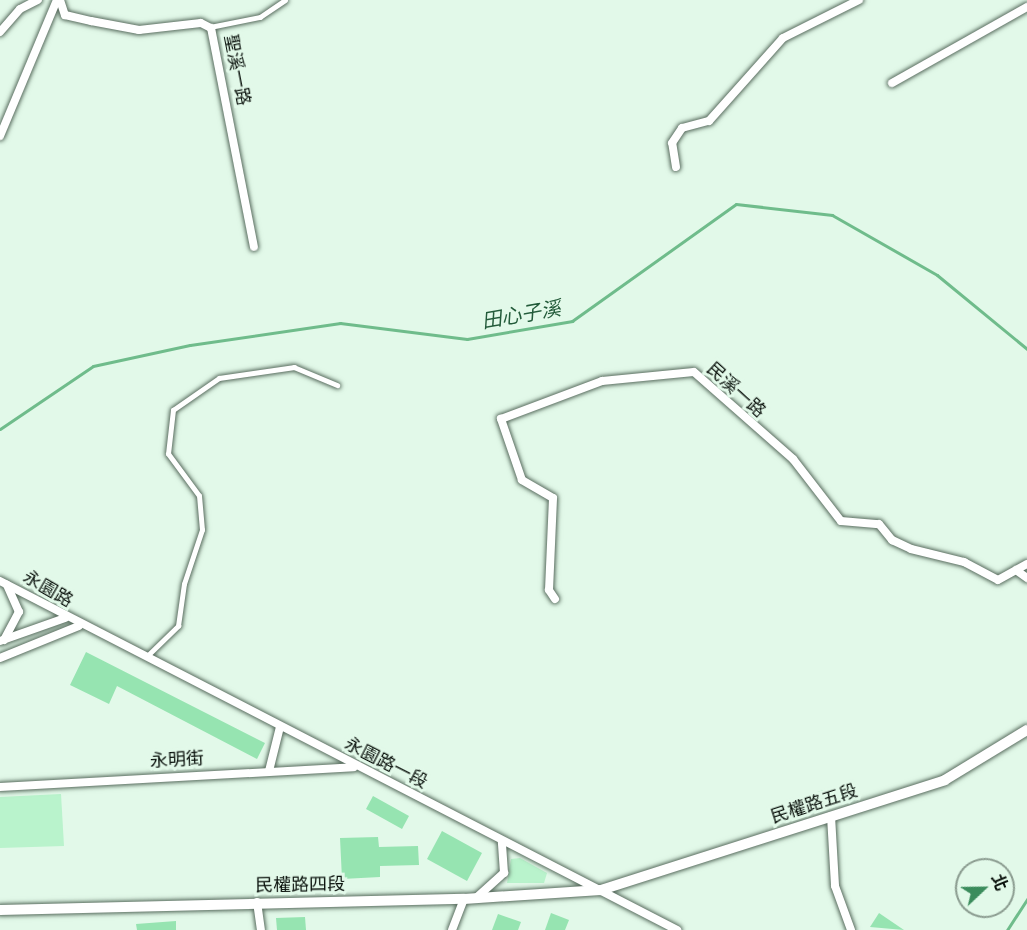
<!DOCTYPE html>
<html>
<head>
<meta charset="utf-8">
<style>
  body { margin:0 }
  #map { position:relative; width:1027px; height:930px; overflow:hidden; background:#e2f9e9; font-family:Merriweather,"Noto Sans TC",serif }
  div>[style] { position:absolute }
  .green>* { inset:0; background:#b9f3cc }
  .stream>* { height:3px; margin:-1.5px; padding:0 1.5px; transform-origin:1.5px; border-radius:1.5px; background:#6fbc8b }
  .building>* { inset:0; background:#96e4b1 }
  .roads { filter:drop-shadow(0 0 2px #596d5f) drop-shadow(0 0 2px #596d5f) }
  .service>* { height:4.5px; margin:-2.25px; padding:0 2.25px; transform-origin:2.25px; border-radius:2.25px; background:#fff }
  .minor>* { height:8px; margin:-4px; padding:0 4px; transform-origin:4px; border-radius:4px; background:#fff }
  .tertiary>* { height:10px; margin:-5px; padding:0 5px; transform-origin:5px; border-radius:5px; background:#fff }
  span { translate:-50% -50%; white-space:nowrap; text-align:center; line-height:1.15; -webkit-text-stroke:6px #e2f9e9; paint-order:stroke }
  .street-label { font-size:18px; color:#09100b }
  .water-label { font-size:20px; color:#235b3a; font-style:italic }
  .north { position:absolute; left:955px; top:858px; width:60px; height:60px; box-sizing:border-box; background:#e2f9e9; border:2px solid #8b9c90; border-radius:50%; rotate:68deg; font-size:16px; font-weight:700; line-height:24px; text-align:center; color:#09100b }
  .north::after { content:''; display:block; margin:auto; width:21px; height:27px; background:#3b8c5c; clip-path:polygon(50% 0,100% 100%,50% 72%,0 100%) }
</style>
</head>
<body>
<div id="map">
  <div class="green">
    <div style="clip-path:polygon(61px 794px,64px 846px,0 848px,0 797px)"></div>
    <div style="clip-path:polygon(520px 858px,547px 873px,544px 883px,507px 883px,511px 859px)"></div>
  </div>
  <div class="stream">
    <div style="left:0;top:429px;width:112px;rotate:-34.1deg"></div>
    <div style="left:93px;top:366px;width:99px;rotate:-12.2deg"></div>
    <div style="left:190px;top:345px;width:152px;rotate:-8.3deg"></div>
    <div style="left:340px;top:323px;width:128px;rotate:7.2deg"></div>
    <div style="left:467px;top:339px;width:107px;rotate:-9.7deg"></div>
    <div style="left:572px;top:321px;width:201px;rotate:-35.5deg"></div>
    <div style="left:736px;top:204px;width:97px;rotate:6.5deg"></div>
    <div style="left:832px;top:215px;width:121px;rotate:29.7deg"></div>
    <div style="left:937px;top:275px;width:117px;rotate:39.4deg"></div>
    <div style="left:1007px;top:930px;width:37px;rotate:-57deg"></div>
  </div>
  <div class="building">
    <div style="clip-path:polygon(86px 652px,265px 743px,257px 759px,117px 686px,109px 704px,70px 685px)"></div>
    <div style="clip-path:polygon(823px 790px,829px 807px,806px 815px,802px 806px,808px 795px)"></div>
    <div style="clip-path:polygon(373px 796px,409px 816px,402px 829px,366px 809px)"></div>
    <div style="clip-path:polygon(442px 831px,482px 853px,467px 881px,427px 859px)"></div>
    <div style="clip-path:polygon(378px 837px,379px 847px,418px 846px,419px 865px,380px 866px,380px 877px,342px 879px,340px 838px)"></div>
    <div style="clip-path:polygon(551px 913px,569px 920px,565px 930px,545px 930px)"></div>
    <div style="clip-path:polygon(879px 913px,904px 930px,870px 927px)"></div>
    <div style="clip-path:polygon(498px 914px,521px 922px,518px 930px,492px 930px)"></div>
    <div style="clip-path:polygon(305px 917px,306px 930px,277px 930px,276px 918px)"></div>
    <div style="clip-path:polygon(176px 921px,176px 930px,137px 930px,136px 924px)"></div>
  </div>
  <div class="roads">
    <div class="service">
      <div style="left:210px;top:27px;width:51px;rotate:-11.3deg"></div>
      <div style="left:260px;top:17px;width:30px;rotate:-34deg"></div>
      <div style="left:146px;top:657px;width:45px;rotate:-44.1deg"></div>
      <div style="left:178px;top:626px;width:42px;rotate:-81.9deg"></div>
      <div style="left:184px;top:584px;width:57px;rotate:-71.6deg"></div>
      <div style="left:202px;top:530px;width:34px;rotate:-95deg"></div>
      <div style="left:199px;top:496px;width:52px;rotate:-126.4deg"></div>
      <div style="left:168px;top:454px;width:44px;rotate:-83.5deg"></div>
      <div style="left:173px;top:410px;width:56px;rotate:-34.8deg"></div>
      <div style="left:219px;top:378px;width:76px;rotate:-8.3deg"></div>
      <div style="left:294px;top:367px;width:47px;rotate:22.7deg"></div>
    </div>
    <div class="minor">
      <div style="left:60px;top:0;width:16px;rotate:72deg"></div>
      <div style="left:65px;top:15px;width:27px;rotate:13deg"></div>
      <div style="left:91px;top:21px;width:49px;rotate:10.6deg"></div>
      <div style="left:139px;top:30px;width:62px;rotate:-6.4deg"></div>
      <div style="left:201px;top:23px;width:11px;rotate:27deg"></div>
      <div style="left:211px;top:28px;width:223px;rotate:78.9deg"></div>
      <div style="left:0;top:32px;width:30px;rotate:-49deg"></div>
      <div style="left:20px;top:9px;width:20px;rotate:-27deg"></div>
      <div style="left:892px;top:83px;width:155px;rotate:-29.4deg"></div>
      <div style="left:0;top:136px;width:147px;rotate:-67.3deg"></div>
      <div style="left:676px;top:167px;width:24px;rotate:-99deg"></div>
      <div style="left:672px;top:143px;width:18px;rotate:-56deg"></div>
      <div style="left:682px;top:128px;width:28px;rotate:-15deg"></div>
      <div style="left:709px;top:121px;width:111px;rotate:-48.3deg"></div>
      <div style="left:783px;top:38px;width:85px;rotate:-26.6deg"></div>
      <div style="left:1016px;top:570px;width:14px;rotate:36deg"></div>
      <div style="left:0;top:581px;width:762px;rotate:27.27deg"></div>
      <div style="left:555px;top:599px;width:11px;rotate:-124deg"></div>
      <div style="left:549px;top:590px;width:92px;rotate:-87.5deg"></div>
      <div style="left:553px;top:498px;width:36px;rotate:-150deg"></div>
      <div style="left:522px;top:480px;width:65px;rotate:-109deg"></div>
      <div style="left:501px;top:419px;width:108px;rotate:-20.6deg"></div>
      <div style="left:602px;top:381px;width:92px;rotate:-5.6deg"></div>
      <div style="left:694px;top:372px;width:132px;rotate:41.3deg"></div>
      <div style="left:793px;top:459px;width:78px;rotate:52.3deg"></div>
      <div style="left:841px;top:521px;width:38px;rotate:5deg"></div>
      <div style="left:879px;top:524px;width:21px;rotate:51deg"></div>
      <div style="left:892px;top:540px;width:21px;rotate:25deg"></div>
      <div style="left:911px;top:549px;width:55px;rotate:13.8deg"></div>
      <div style="left:964px;top:562px;width:38px;rotate:28deg"></div>
      <div style="left:998px;top:580px;width:33px;rotate:-29deg"></div>
      <div style="left:4px;top:640px;width:32px;rotate:-62deg"></div>
      <div style="left:19px;top:612px;width:30px;rotate:-114deg"></div>
      <div style="left:0;top:641px;width:69px;rotate:-19.5deg"></div>
      <div style="left:0;top:658px;width:85px;rotate:-22.1deg"></div>
      <div style="left:269px;top:771px;width:45px;rotate:-76deg"></div>
      <div style="left:0;top:787px;width:354px;rotate:-3.2deg"></div>
      <div style="left:831px;top:816px;width:70px;rotate:86.7deg"></div>
      <div style="left:835px;top:886px;width:47px;rotate:70deg"></div>
      <div style="left:476px;top:898px;width:38px;rotate:-42deg"></div>
      <div style="left:504px;top:873px;width:31px;rotate:-94deg"></div>
      <div style="left:257px;top:902px;width:28px;rotate:82deg"></div>
      <div style="left:452px;top:930px;width:33px;rotate:-69deg"></div>
    </div>
    <div class="tertiary">
      <div style="left:0;top:910px;width:464px;rotate:-1.4deg"></div>
      <div style="left:464px;top:899px;width:137px;rotate:-3.8deg"></div>
      <div style="left:601px;top:890px;width:361px;rotate:-17.7deg"></div>
      <div style="left:945px;top:780px;width:96px;rotate:-31.4deg"></div>
    </div>
  </div>
  <div class="street-label">
    <span style="left:237px;top:70px;rotate:79deg">聖溪一路</span>
    <span style="left:736px;top:390px;rotate:42deg">民溪一路</span>
    <span style="left:48px;top:589px;rotate:30deg">永園路</span>
    <span style="left:177px;top:760px;rotate:-3deg">永明街</span>
    <span style="left:386px;top:763px;rotate:27deg">永園路一段</span>
    <span style="left:814px;top:804px;rotate:-18deg">民權路五段</span>
    <span style="left:300px;top:885px;rotate:-1deg">民權路四段</span>
  </div>
  <div class="water-label">
    <span style="left:521px;top:314px;rotate:-10deg">田心子溪</span>
  </div>
  <div class="north">北</div>
</div>
</body>
</html>
